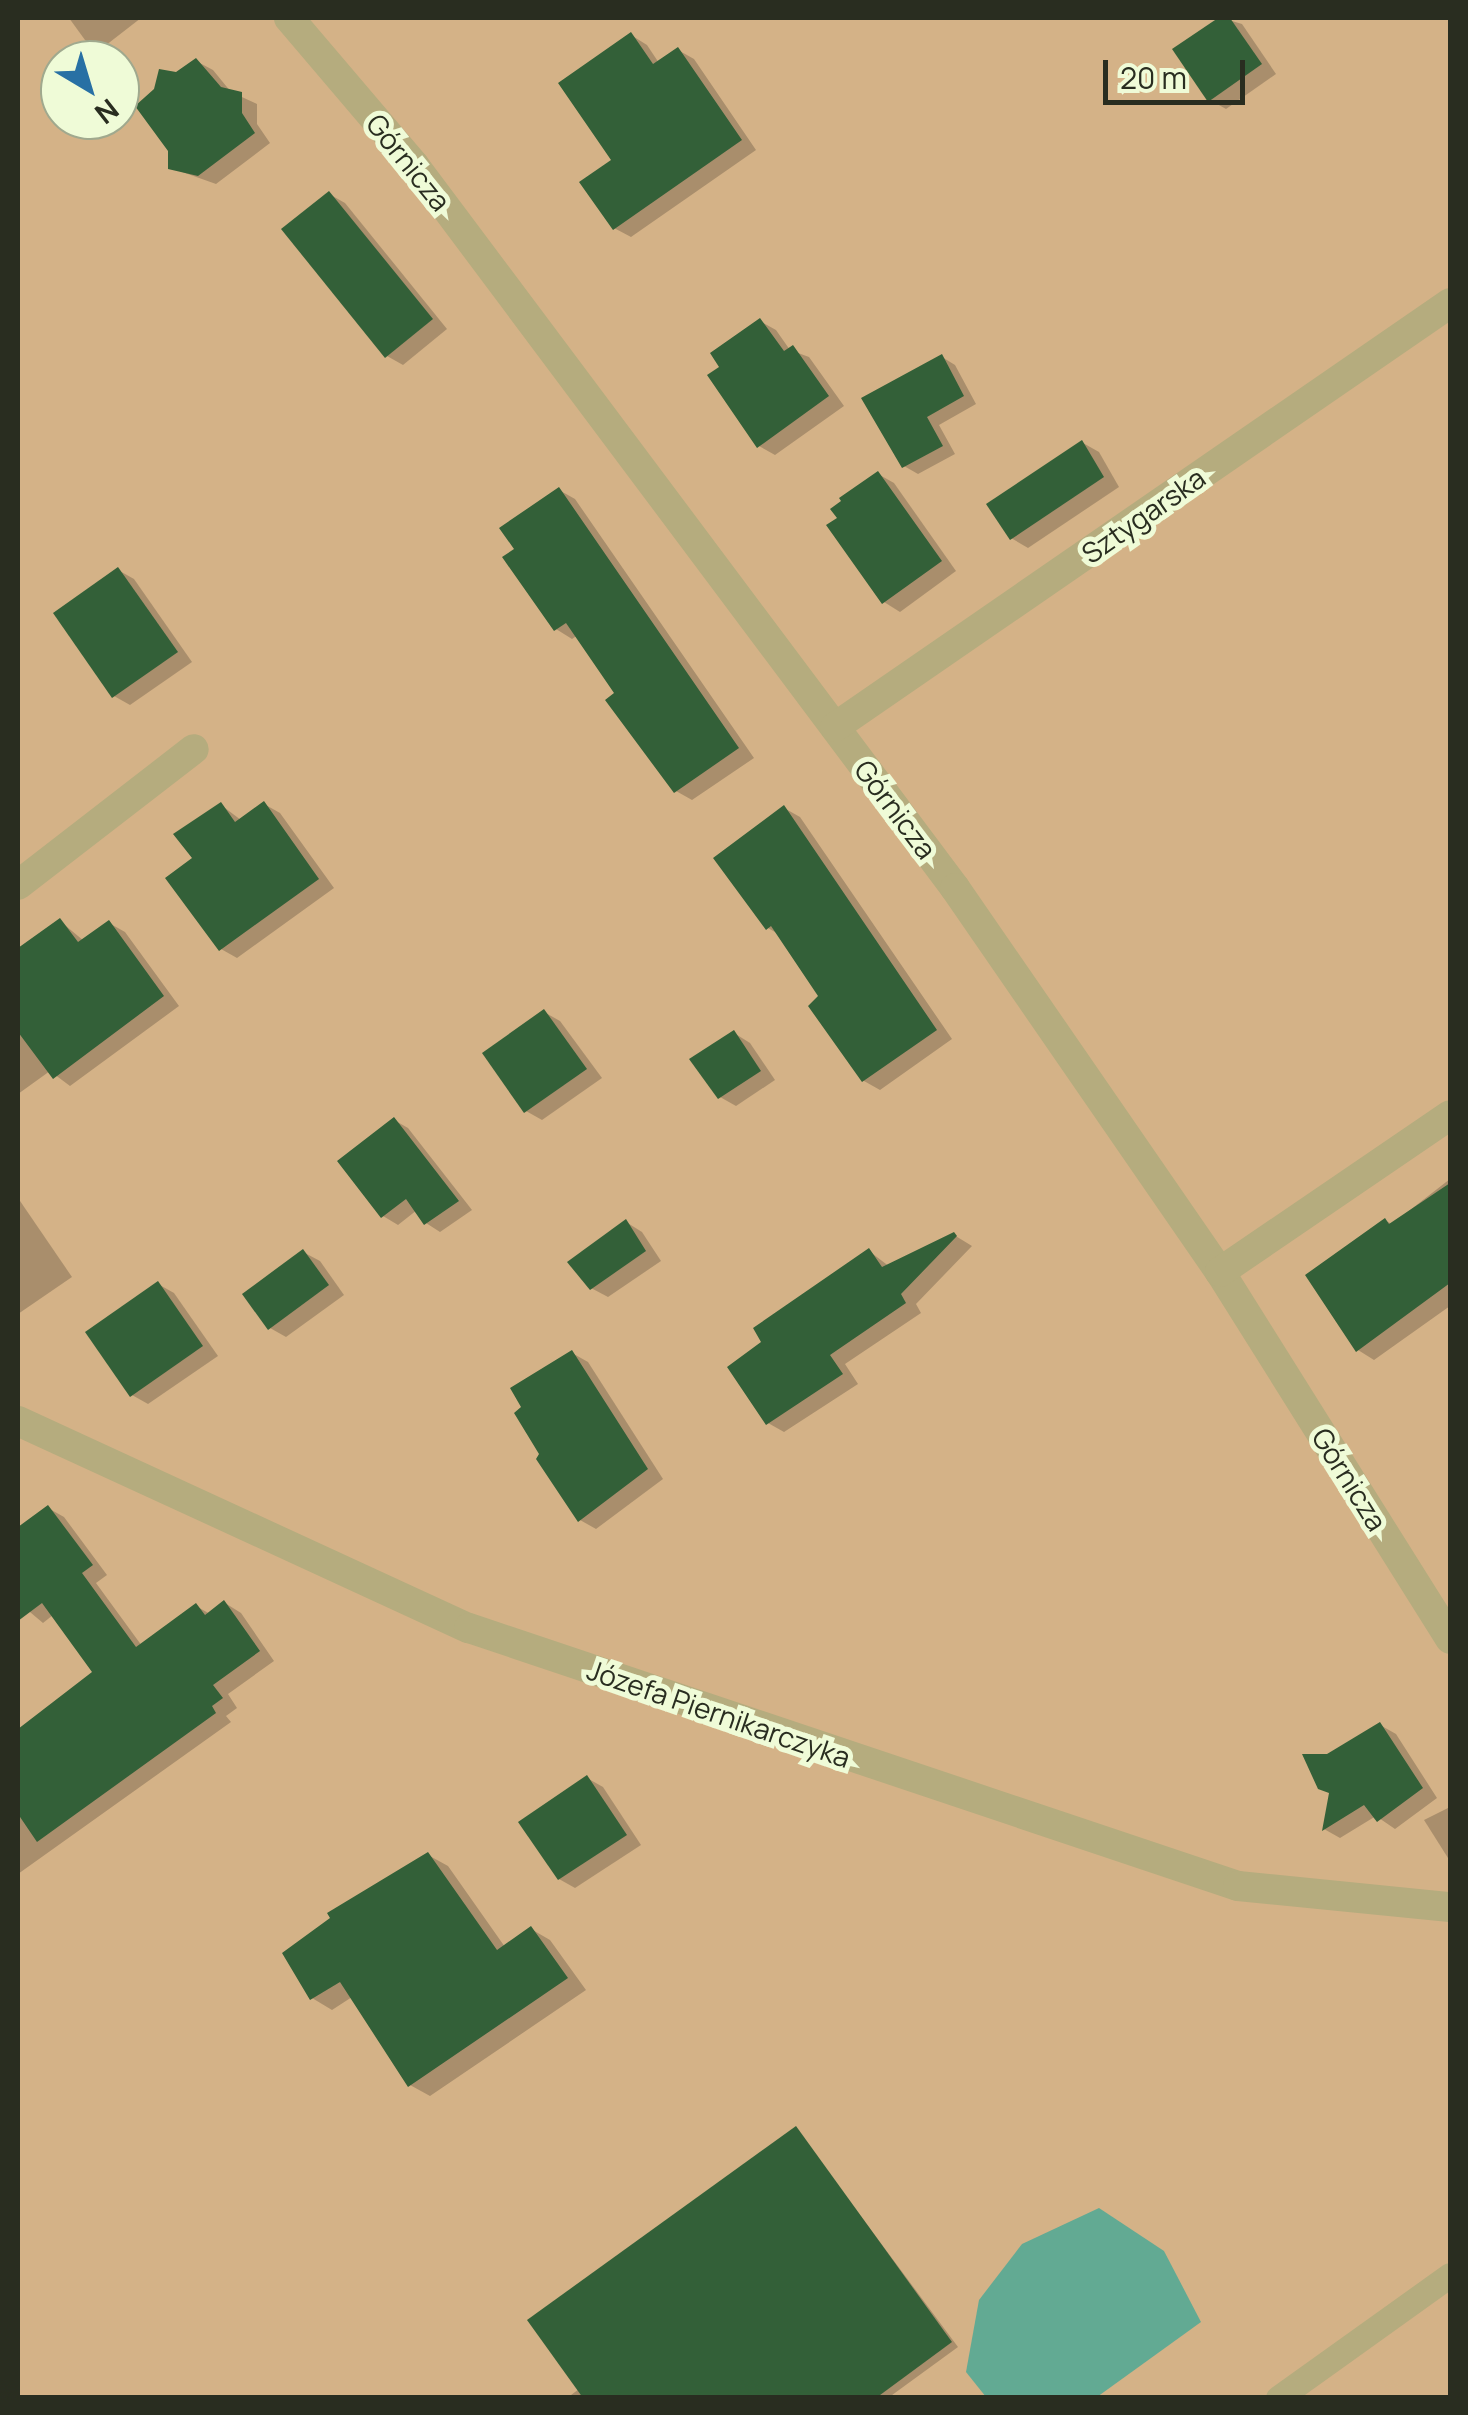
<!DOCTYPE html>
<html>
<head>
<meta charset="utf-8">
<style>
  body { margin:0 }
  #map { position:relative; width:1468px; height:2415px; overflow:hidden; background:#e2edca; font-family:Manrope,sans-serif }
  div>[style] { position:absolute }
  .green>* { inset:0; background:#d4b287 }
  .water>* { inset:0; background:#62aa93 }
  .shadow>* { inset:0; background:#0003 }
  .building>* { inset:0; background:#336038 }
  .service>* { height:25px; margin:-12.5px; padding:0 12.5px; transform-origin:12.5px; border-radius:12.5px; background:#b5ac7e }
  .minor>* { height:30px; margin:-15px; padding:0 15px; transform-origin:15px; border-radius:15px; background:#b5ac7e }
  span { translate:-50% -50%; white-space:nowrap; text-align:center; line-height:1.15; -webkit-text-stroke:10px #effbd7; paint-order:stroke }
  .street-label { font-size:28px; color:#292d20 }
  .frame { position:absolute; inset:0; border:20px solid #292d20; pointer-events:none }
  .north { position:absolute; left:40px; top:40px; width:100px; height:100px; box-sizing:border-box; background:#effbd7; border:2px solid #a0a98e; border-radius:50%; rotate:142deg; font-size:28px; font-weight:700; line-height:40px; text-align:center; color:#292d20 }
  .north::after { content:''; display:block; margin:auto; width:35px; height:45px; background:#2870a4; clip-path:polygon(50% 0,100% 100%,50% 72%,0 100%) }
  .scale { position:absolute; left:1103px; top:60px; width:142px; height:45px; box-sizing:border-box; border:5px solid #292d20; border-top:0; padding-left:12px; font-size:30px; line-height:35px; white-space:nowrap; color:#292d20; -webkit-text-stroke:8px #effbd7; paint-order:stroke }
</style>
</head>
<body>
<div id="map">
  <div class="green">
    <div style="clip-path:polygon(evenodd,18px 18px,1450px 18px,1450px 2397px,18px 2397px,18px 18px,60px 60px,120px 60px,120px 120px,60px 120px,60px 60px)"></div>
  </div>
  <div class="water">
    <div style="clip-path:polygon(1099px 2208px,1164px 2251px,1201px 2322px,1097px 2397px,986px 2397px,966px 2372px,979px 2300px,1022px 2244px)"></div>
  </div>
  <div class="shadow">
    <div style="clip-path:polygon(69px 18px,141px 18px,101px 49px,85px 40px)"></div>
    <div style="clip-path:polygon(1222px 18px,1242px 24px,1276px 74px,1226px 109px,1210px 100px,1175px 50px)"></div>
    <div style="clip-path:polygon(631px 35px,647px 45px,659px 63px,678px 50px,694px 59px,756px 150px,631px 237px,614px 228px,614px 160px)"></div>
    <div style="clip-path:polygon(196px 61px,213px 70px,231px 92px,257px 104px,257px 124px,270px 143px,216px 184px,171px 168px)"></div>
    <div style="clip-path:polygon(329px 194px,345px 203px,447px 329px,403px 365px,387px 356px)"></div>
    <div style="clip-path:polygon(760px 321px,776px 330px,790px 350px,809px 357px,844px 406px,775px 455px,759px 446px,723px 367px)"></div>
    <div style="clip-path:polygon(942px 357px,955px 365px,976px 404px,939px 425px,955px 454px,918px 474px,904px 466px)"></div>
    <div style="clip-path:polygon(1083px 443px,1099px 452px,1119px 487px,1028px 548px,1011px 538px)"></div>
    <div style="clip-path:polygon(878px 474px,894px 483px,956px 571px,900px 612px,884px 602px,830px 526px)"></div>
    <div style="clip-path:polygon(559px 490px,575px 499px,754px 758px,692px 800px,676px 791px,578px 635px,572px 639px,556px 629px,518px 550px)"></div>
    <div style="clip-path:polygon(118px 570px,134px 579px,192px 662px,130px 705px,114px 696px)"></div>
    <div style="clip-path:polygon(264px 804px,280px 813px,334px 888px,237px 958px,221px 949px,195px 859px,221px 805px,241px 820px)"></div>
    <div style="clip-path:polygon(784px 808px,800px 817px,952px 1039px,880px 1090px,864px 1081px,821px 996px,780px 935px,768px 928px)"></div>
    <div style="clip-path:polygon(60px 921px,84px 941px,109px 923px,125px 932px,179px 1006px,70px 1086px,50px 1071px,18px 1094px,18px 985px,30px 976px,18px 959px,18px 951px)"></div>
    <div style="clip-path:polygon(544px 1012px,560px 1021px,602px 1078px,542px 1120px,526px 1111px)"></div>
    <div style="clip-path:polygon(734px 1033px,750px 1043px,775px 1080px,736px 1106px,720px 1097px)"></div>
    <div style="clip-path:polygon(394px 1120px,408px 1128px,472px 1210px,440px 1232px,426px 1223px,417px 1210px,398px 1225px,383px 1216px)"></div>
    <div style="clip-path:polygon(1450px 1179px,1450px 1306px,1374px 1360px,1358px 1350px,1386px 1221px,1392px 1224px)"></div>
    <div style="clip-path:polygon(18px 1198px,72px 1277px,18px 1314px)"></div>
    <div style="clip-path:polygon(626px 1222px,642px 1232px,661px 1261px,608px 1297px,591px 1288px)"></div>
    <div style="clip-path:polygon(954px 1235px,972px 1246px,916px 1304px,921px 1313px,845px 1364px,858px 1384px,784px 1432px,768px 1423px,765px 1343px,869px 1251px,890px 1267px)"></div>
    <div style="clip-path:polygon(303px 1252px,320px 1261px,344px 1295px,286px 1337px,270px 1328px)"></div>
    <div style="clip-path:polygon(158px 1284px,174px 1293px,218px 1356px,148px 1404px,132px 1395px)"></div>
    <div style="clip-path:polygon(572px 1353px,588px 1362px,663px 1479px,596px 1529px,580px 1520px)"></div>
    <div style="clip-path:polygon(48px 1508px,64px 1517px,107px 1575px,96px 1583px,142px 1646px,196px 1606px,210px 1614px,225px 1603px,241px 1613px,274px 1661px,228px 1694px,237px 1708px,226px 1716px,231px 1722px,18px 1874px,18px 1732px,95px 1672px,53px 1615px,43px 1623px,18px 1602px,18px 1530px)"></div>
    <div style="clip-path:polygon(1380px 1725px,1396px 1734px,1437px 1798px,1395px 1829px,1376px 1816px,1340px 1838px,1324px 1829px,1332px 1794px,1327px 1757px)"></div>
    <div style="clip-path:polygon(587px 1778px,603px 1787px,641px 1845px,575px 1888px,559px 1879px)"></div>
    <div style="clip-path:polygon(1450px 1807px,1450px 1854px,1448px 1858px,1424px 1820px)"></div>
    <div style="clip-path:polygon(428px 1855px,448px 1866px,505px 1947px,531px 1929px,550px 1940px,586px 1990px,430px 2096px,410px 2085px,352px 1997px,332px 2010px,312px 1998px,333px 1919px)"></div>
    <div style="clip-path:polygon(796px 2129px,958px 2347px,888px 2398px,567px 2398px,579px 2389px)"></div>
  </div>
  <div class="building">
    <div style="clip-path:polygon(1218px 18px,1230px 18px,1262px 64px,1208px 102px,1172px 49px)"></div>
    <div style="clip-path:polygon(631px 32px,653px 64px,678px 47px,742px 140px,613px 230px,579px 182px,611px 160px,558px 83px)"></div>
    <div style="clip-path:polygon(196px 58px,221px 87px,242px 92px,242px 113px,255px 133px,198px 176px,168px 169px,168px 151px,135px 106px,154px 89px,159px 69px,176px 72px)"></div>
    <div style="clip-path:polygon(329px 191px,433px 319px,385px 358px,281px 229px)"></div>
    <div style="clip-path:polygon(760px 318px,784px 351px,793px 345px,829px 396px,757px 448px,707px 375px,719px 367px,710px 353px)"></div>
    <div style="clip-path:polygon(942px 354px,964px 396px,927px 417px,943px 446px,902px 468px,861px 398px)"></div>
    <div style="clip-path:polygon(1082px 440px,1104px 477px,1010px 540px,986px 504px)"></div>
    <div style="clip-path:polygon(878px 471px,942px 561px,882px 604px,826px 525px,837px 518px,830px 509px,841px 501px,839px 498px)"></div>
    <div style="clip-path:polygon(559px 487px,739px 748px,674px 793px,605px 700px,614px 693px,566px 623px,554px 631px,502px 557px,514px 549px,499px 528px)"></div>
    <div style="clip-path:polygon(118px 567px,178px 652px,112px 698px,53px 613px)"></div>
    <div style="clip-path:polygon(264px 801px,319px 879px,219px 951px,165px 878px,192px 858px,173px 834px,221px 802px,235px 822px)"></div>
    <div style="clip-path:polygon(784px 805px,937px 1030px,862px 1082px,808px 1006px,818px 996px,771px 926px,766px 930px,713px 858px)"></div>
    <div style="clip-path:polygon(60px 918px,78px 942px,109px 920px,164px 996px,53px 1079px,18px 1032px,18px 948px)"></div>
    <div style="clip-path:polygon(544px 1009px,587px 1069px,524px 1113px,482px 1053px)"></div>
    <div style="clip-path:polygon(734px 1030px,761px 1071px,718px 1099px,689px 1059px)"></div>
    <div style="clip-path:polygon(394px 1117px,459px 1201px,424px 1225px,406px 1199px,381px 1218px,337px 1161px)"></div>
    <div style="clip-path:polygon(1450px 1183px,1450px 1283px,1356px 1352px,1305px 1275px,1385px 1218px,1389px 1224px)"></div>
    <div style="clip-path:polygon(626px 1219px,646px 1251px,590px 1290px,567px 1262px)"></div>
    <div style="clip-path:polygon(954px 1232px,957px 1236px,901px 1294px,906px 1303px,830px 1355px,843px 1374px,766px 1425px,727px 1367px,761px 1342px,753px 1328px,869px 1248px,882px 1267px)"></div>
    <div style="clip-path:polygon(303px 1249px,329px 1285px,268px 1330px,242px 1294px)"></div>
    <div style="clip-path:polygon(158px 1281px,203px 1346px,130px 1397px,85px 1332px)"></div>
    <div style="clip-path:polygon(572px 1350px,648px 1469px,578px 1522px,536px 1459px,539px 1454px,514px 1413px,521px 1407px,510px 1388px)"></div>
    <div style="clip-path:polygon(48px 1505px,93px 1565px,82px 1573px,136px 1647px,196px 1603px,205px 1615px,224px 1600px,260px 1651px,213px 1685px,223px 1698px,212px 1706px,216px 1713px,37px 1842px,18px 1814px,18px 1729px,92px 1672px,42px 1603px,18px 1621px,18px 1527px)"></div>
    <div style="clip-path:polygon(1380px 1722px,1423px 1788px,1377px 1822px,1364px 1805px,1322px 1831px,1329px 1793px,1318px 1789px,1302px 1754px,1327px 1754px)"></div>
    <div style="clip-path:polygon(587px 1775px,627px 1835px,558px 1880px,518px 1822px)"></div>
    <div style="clip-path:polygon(428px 1852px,497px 1950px,531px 1926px,568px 1978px,408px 2087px,340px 1982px,310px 2000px,282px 1953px,330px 1918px,327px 1913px)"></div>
    <div style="clip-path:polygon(796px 2126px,952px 2342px,876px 2398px,583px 2398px,527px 2320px)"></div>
  </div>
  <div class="service">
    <div style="left:1278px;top:2398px;width:211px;rotate:-35.6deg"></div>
  </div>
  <div class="minor">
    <div style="left:289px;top:18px;width:193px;rotate:49.6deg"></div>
    <div style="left:414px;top:165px;width:903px;rotate:53.19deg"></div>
    <div style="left:955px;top:888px;width:467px;rotate:55.4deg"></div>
    <div style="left:1220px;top:1272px;width:433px;rotate:57.9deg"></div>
    <div style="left:835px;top:727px;width:747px;rotate:-34.58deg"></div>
    <div style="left:18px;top:885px;width:222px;rotate:-37.7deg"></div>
    <div style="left:1220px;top:1272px;width:278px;rotate:-34.3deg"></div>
    <div style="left:18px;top:1421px;width:496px;rotate:24.7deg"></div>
    <div style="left:469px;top:1628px;width:811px;rotate:18.55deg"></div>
    <div style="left:1238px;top:1886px;width:213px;rotate:5.7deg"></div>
  </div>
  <div class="street-label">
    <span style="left:409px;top:162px;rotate:51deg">Górnicza</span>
    <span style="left:1143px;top:515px;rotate:-35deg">Sztygarska</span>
    <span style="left:896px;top:809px;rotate:53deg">Górnicza</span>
    <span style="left:1350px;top:1479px;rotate:58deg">Górnicza</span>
    <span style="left:719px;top:1713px;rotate:19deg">Józefa Piernikarczyka</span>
  </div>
  <div class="frame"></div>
  <div class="north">N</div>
  <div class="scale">20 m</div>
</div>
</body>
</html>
